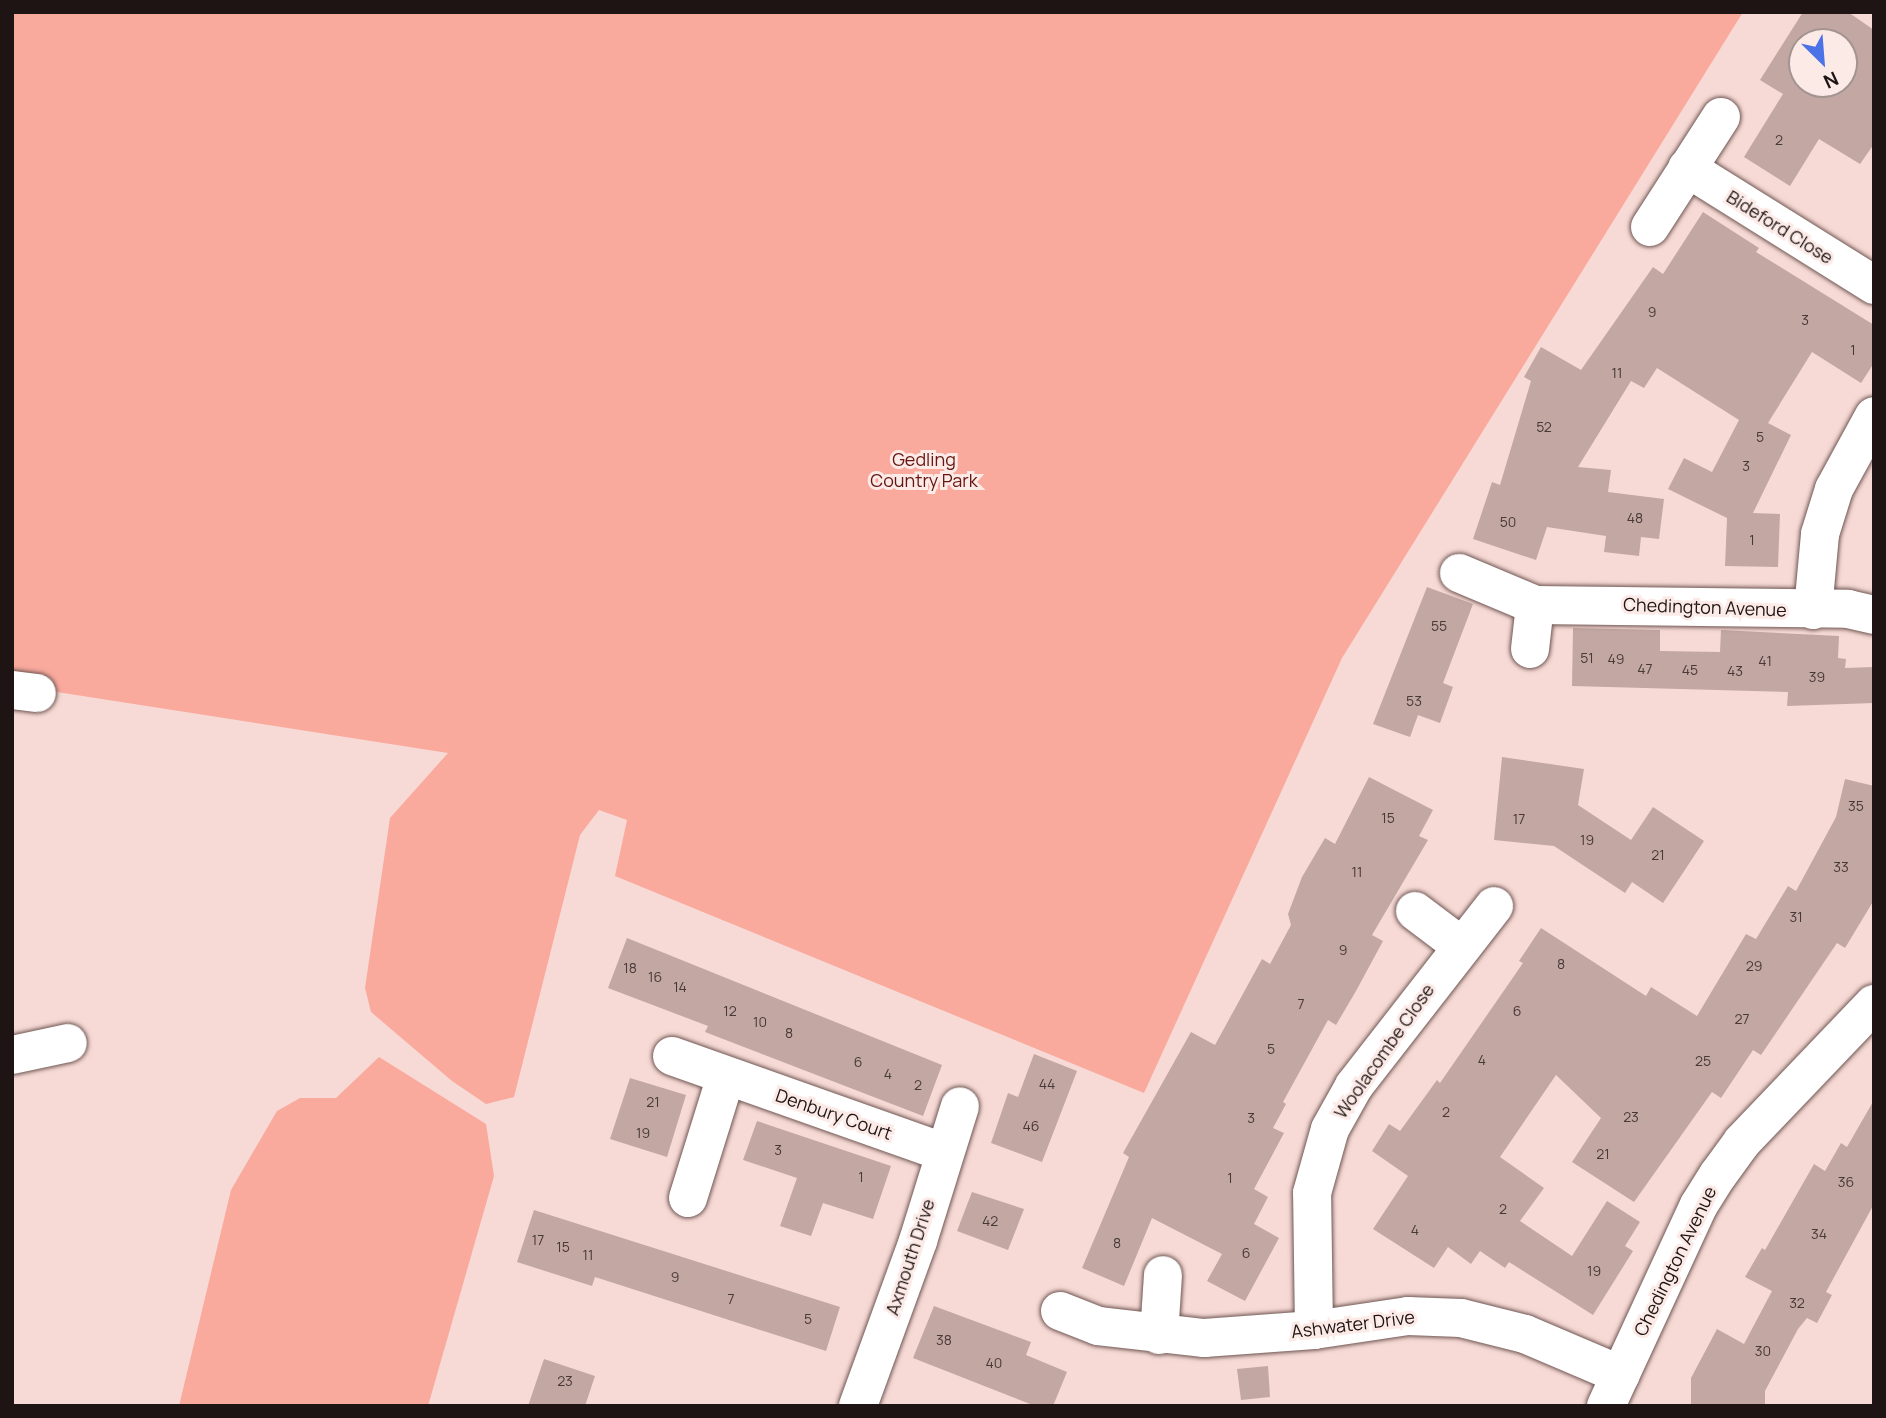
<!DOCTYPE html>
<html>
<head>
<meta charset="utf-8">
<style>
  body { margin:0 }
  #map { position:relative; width:1886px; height:1418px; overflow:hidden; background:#f7dad5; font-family:Manrope,sans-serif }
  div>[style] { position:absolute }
  .green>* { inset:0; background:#faa99d }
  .building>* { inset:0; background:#c3a7a3 }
  .roads { filter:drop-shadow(0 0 2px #6f5653) drop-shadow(0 0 2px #6f5653) }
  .minor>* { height:38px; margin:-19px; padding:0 19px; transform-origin:19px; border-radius:19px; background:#fff }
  span { translate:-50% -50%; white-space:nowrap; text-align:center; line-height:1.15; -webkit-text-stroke:6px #fceae7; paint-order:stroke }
  .number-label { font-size:14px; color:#473937 }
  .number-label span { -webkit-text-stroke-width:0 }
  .street-label { font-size:18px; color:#1e1413 }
  .park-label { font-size:18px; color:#661510 }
  .frame { position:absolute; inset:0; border:14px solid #1e1413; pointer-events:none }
  .north { position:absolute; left:1788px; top:28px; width:70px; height:70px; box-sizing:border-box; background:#fceae7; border:2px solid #a39492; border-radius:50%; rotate:155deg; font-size:19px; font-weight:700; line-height:28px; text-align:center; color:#1e1413 }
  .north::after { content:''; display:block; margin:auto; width:24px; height:32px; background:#4b72e6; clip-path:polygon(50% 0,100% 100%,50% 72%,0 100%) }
</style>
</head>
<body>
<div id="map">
  <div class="green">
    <div style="clip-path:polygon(12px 12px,1743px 12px,1342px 658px,1144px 1093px,615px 876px,627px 820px,599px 810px,580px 835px,514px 1097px,486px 1104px,452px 1081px,371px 1012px,365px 988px,390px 818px,448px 753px,12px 685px)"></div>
    <div style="clip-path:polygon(379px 1057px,486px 1124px,494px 1176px,428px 1406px,179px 1406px,231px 1190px,277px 1111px,300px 1098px,336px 1098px)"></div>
  </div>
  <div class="building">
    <div style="clip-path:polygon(evenodd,1803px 12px,1848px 12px,1874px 30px,1874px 144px,1860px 164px,1819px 139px,1790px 186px,1744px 157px,1783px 94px,1760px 80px,1803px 12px,1802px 42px,1844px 42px,1844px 84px,1802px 84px,1802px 42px)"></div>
    <div style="clip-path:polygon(1703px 212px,1759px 248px,1756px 252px,1874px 325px,1874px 363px,1861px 383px,1812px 352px,1768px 423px,1791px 435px,1753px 513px,1780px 514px,1778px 567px,1725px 566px,1727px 518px,1668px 489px,1684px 458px,1712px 472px,1739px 420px,1657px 368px,1644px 388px,1631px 381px,1578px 467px,1611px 470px,1608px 492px,1664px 499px,1659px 539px,1641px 537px,1639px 556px,1604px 552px,1606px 536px,1547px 527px,1536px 560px,1473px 539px,1492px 482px,1500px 485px,1531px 381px,1524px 377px,1541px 347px,1581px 370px,1653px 267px,1663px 274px)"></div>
    <div style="clip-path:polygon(1427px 587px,1473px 604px,1443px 683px,1453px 687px,1440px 723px,1418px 715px,1410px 737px,1373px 724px)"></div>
    <div style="clip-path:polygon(1573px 628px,1660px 630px,1660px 651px,1720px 652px,1721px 630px,1839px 636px,1838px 658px,1846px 659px,1845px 668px,1874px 667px,1874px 703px,1787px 706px,1788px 692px,1572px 686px)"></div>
    <div style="clip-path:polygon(1502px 757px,1584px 769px,1578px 805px,1631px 840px,1653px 807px,1704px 841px,1663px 903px,1632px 882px,1625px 893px,1554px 846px,1494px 840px)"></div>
    <div style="clip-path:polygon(1369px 777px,1433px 810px,1419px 836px,1428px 840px,1372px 935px,1383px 941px,1356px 991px,1336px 1025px,1328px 1020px,1283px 1102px,1286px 1104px,1273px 1128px,1284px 1133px,1254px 1189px,1268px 1197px,1254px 1224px,1279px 1238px,1245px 1301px,1207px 1281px,1222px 1254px,1152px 1218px,1124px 1286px,1082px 1268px,1129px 1157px,1123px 1153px,1191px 1032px,1215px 1045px,1262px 959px,1270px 964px,1291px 925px,1288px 914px,1302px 877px,1325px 838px,1335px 844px)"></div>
    <div style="clip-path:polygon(1845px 779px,1874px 786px,1874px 900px,1845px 948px,1837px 943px,1761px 1055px,1753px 1050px,1721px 1098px,1712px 1092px,1634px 1202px,1572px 1162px,1601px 1118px,1556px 1075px,1500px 1157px,1544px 1188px,1520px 1221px,1572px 1256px,1607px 1201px,1640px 1222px,1625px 1246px,1633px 1251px,1593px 1315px,1509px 1262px,1505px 1268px,1480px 1251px,1471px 1264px,1448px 1247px,1434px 1268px,1373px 1229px,1408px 1176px,1372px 1151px,1389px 1124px,1400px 1131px,1437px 1080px,1440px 1083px,1523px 963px,1519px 961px,1541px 928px,1646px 996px,1651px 987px,1697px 1016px,1746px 934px,1756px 939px,1788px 886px,1796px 891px,1836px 817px)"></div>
    <div style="clip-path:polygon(627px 938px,942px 1065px,923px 1116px,705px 1032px,708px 1026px,608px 988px)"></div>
    <div style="clip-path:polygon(1034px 1054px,1077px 1071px,1042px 1162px,991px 1143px,1008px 1093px,1018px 1097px)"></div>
    <div style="clip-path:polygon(630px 1078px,686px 1095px,667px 1157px,610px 1139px)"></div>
    <div style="clip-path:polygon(1874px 1100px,1874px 1204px,1826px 1292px,1832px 1295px,1817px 1323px,1807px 1318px,1798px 1329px,1765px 1391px,1765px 1406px,1691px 1406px,1691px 1378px,1717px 1329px,1744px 1344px,1772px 1291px,1745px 1277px,1762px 1248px,1765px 1250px,1814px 1164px,1825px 1171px,1841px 1143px,1847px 1147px)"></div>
    <div style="clip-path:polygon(757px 1121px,891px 1166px,873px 1219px,823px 1203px,811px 1236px,780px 1226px,797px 1178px,743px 1160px)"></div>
    <div style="clip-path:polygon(972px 1192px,1024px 1209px,1008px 1250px,957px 1231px)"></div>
    <div style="clip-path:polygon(534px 1210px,840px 1307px,826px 1351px,595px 1277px,592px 1286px,517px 1262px)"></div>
    <div style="clip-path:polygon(934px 1306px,1031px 1342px,1026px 1355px,1067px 1372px,1053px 1406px,1035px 1406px,913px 1358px)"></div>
    <div style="clip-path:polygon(544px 1359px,595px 1376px,585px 1406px,528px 1406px)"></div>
    <div style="clip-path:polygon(1268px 1366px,1270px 1397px,1241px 1400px,1237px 1369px)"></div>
  </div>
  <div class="roads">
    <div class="minor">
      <div style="left:1687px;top:168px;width:221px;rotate:32deg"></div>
      <div style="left:1650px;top:227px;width:131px;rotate:-57.2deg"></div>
      <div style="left:1459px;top:573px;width:82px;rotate:22.8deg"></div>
      <div style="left:1535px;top:605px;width:313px;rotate:0.7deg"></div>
      <div style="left:1848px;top:609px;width:27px;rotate:13deg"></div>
      <div style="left:1813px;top:610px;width:76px;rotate:-84.7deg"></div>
      <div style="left:1820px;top:534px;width:47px;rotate:-72.7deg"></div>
      <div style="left:1834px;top:489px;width:83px;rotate:-61.3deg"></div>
      <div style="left:1530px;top:649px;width:44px;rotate:-83.5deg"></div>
      <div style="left:12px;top:690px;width:25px;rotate:7deg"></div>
      <div style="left:1415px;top:911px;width:56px;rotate:37.1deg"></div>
      <div style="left:12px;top:1055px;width:57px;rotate:-12.1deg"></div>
      <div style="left:672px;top:1056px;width:288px;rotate:19.5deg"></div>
      <div style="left:688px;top:1198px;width:128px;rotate:-72.7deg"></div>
      <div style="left:1060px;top:1311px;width:41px;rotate:21.5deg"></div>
      <div style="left:1098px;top:1326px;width:107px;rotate:6.5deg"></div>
      <div style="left:1204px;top:1338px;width:110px;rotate:-4.2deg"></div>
      <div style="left:1314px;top:1330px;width:95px;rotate:-8.5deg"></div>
      <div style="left:1408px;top:1316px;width:53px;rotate:2.2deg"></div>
      <div style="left:1461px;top:1318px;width:66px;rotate:14deg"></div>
      <div style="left:1525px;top:1334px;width:104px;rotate:23.1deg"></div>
      <div style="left:1314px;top:1330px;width:137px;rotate:-90.8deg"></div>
      <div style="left:1312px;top:1193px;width:66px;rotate:-74.3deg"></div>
      <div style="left:1330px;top:1129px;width:49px;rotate:-60.8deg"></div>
      <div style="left:1354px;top:1086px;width:228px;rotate:-52.1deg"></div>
      <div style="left:1159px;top:1335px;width:60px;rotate:-86.2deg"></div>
      <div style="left:858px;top:1406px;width:176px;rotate:-70deg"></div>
      <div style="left:918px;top:1241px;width:141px;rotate:-72.7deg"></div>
      <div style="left:1606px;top:1406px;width:221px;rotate:-65.2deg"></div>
      <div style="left:1699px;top:1205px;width:36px;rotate:-58deg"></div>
      <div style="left:1718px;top:1175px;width:41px;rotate:-54deg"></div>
      <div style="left:1742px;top:1142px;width:191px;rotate:-46.3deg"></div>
    </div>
  </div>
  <div class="number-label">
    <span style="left:1779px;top:140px">2</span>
    <span style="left:1652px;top:312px">9</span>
    <span style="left:1805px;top:320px">3</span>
    <span style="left:1853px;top:350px">1</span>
    <span style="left:1617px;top:373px">11</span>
    <span style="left:1544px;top:427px">52</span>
    <span style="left:1760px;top:437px">5</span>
    <span style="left:1746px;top:466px">3</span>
    <span style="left:1635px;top:518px">48</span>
    <span style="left:1508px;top:522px">50</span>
    <span style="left:1752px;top:540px">1</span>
    <span style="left:1439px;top:626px">55</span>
    <span style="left:1587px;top:658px">51</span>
    <span style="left:1616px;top:659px">49</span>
    <span style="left:1765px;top:661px">41</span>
    <span style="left:1645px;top:669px">47</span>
    <span style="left:1690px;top:670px">45</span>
    <span style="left:1735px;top:671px">43</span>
    <span style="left:1817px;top:677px">39</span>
    <span style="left:1414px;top:701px">53</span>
    <span style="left:1856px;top:806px">35</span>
    <span style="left:1388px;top:818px">15</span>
    <span style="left:1519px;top:819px">17</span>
    <span style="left:1587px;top:840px">19</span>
    <span style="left:1658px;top:855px">21</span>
    <span style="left:1841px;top:867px">33</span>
    <span style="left:1357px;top:872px">11</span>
    <span style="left:1796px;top:917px">31</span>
    <span style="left:1343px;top:950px">9</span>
    <span style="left:1561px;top:964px">8</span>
    <span style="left:1754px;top:966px">29</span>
    <span style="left:630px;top:968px">18</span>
    <span style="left:655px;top:977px">16</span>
    <span style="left:680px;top:987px">14</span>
    <span style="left:1301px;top:1004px">7</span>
    <span style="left:730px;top:1011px">12</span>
    <span style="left:1517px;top:1011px">6</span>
    <span style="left:1742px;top:1019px">27</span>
    <span style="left:760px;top:1022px">10</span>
    <span style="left:789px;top:1033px">8</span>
    <span style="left:1271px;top:1049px">5</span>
    <span style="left:1482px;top:1060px">4</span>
    <span style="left:1703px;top:1061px">25</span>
    <span style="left:858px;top:1062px">6</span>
    <span style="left:888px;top:1074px">4</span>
    <span style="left:1047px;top:1084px">44</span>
    <span style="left:918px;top:1085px">2</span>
    <span style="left:653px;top:1102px">21</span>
    <span style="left:1446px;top:1112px">2</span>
    <span style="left:1631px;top:1117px">23</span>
    <span style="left:1251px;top:1118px">3</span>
    <span style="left:1031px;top:1126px">46</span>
    <span style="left:643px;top:1133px">19</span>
    <span style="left:778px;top:1150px">3</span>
    <span style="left:1603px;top:1154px">21</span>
    <span style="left:861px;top:1177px">1</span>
    <span style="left:1230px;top:1178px">1</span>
    <span style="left:1846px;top:1182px">36</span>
    <span style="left:1503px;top:1209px">2</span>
    <span style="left:990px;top:1221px">42</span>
    <span style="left:1415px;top:1230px">4</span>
    <span style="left:1819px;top:1234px">34</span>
    <span style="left:538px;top:1240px">17</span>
    <span style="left:1117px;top:1243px">8</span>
    <span style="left:563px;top:1247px">15</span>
    <span style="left:1246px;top:1253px">6</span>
    <span style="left:588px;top:1255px">11</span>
    <span style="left:1594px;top:1271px">19</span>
    <span style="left:675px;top:1277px">9</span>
    <span style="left:731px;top:1299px">7</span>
    <span style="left:1797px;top:1303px">32</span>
    <span style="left:808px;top:1319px">5</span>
    <span style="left:944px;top:1340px">38</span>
    <span style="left:1763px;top:1351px">30</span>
    <span style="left:994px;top:1363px">40</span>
    <span style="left:565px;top:1381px">23</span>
  </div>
  <div class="street-label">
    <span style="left:1780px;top:227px;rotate:32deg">Bideford Close</span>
    <span style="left:1705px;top:607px;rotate:2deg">Chedington Avenue</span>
    <span style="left:1384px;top:1051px;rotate:-55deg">Woolacombe Close</span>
    <span style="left:834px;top:1114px;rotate:19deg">Denbury Court</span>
    <span style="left:910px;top:1257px;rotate:-72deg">Axmouth Drive</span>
    <span style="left:1675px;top:1261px;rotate:-64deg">Chedington Avenue</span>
    <span style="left:1353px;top:1324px;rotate:-7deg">Ashwater Drive</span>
  </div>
  <div class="park-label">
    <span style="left:924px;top:470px">Gedling<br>Country Park</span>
  </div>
  <div class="frame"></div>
  <div class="north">N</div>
</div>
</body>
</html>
